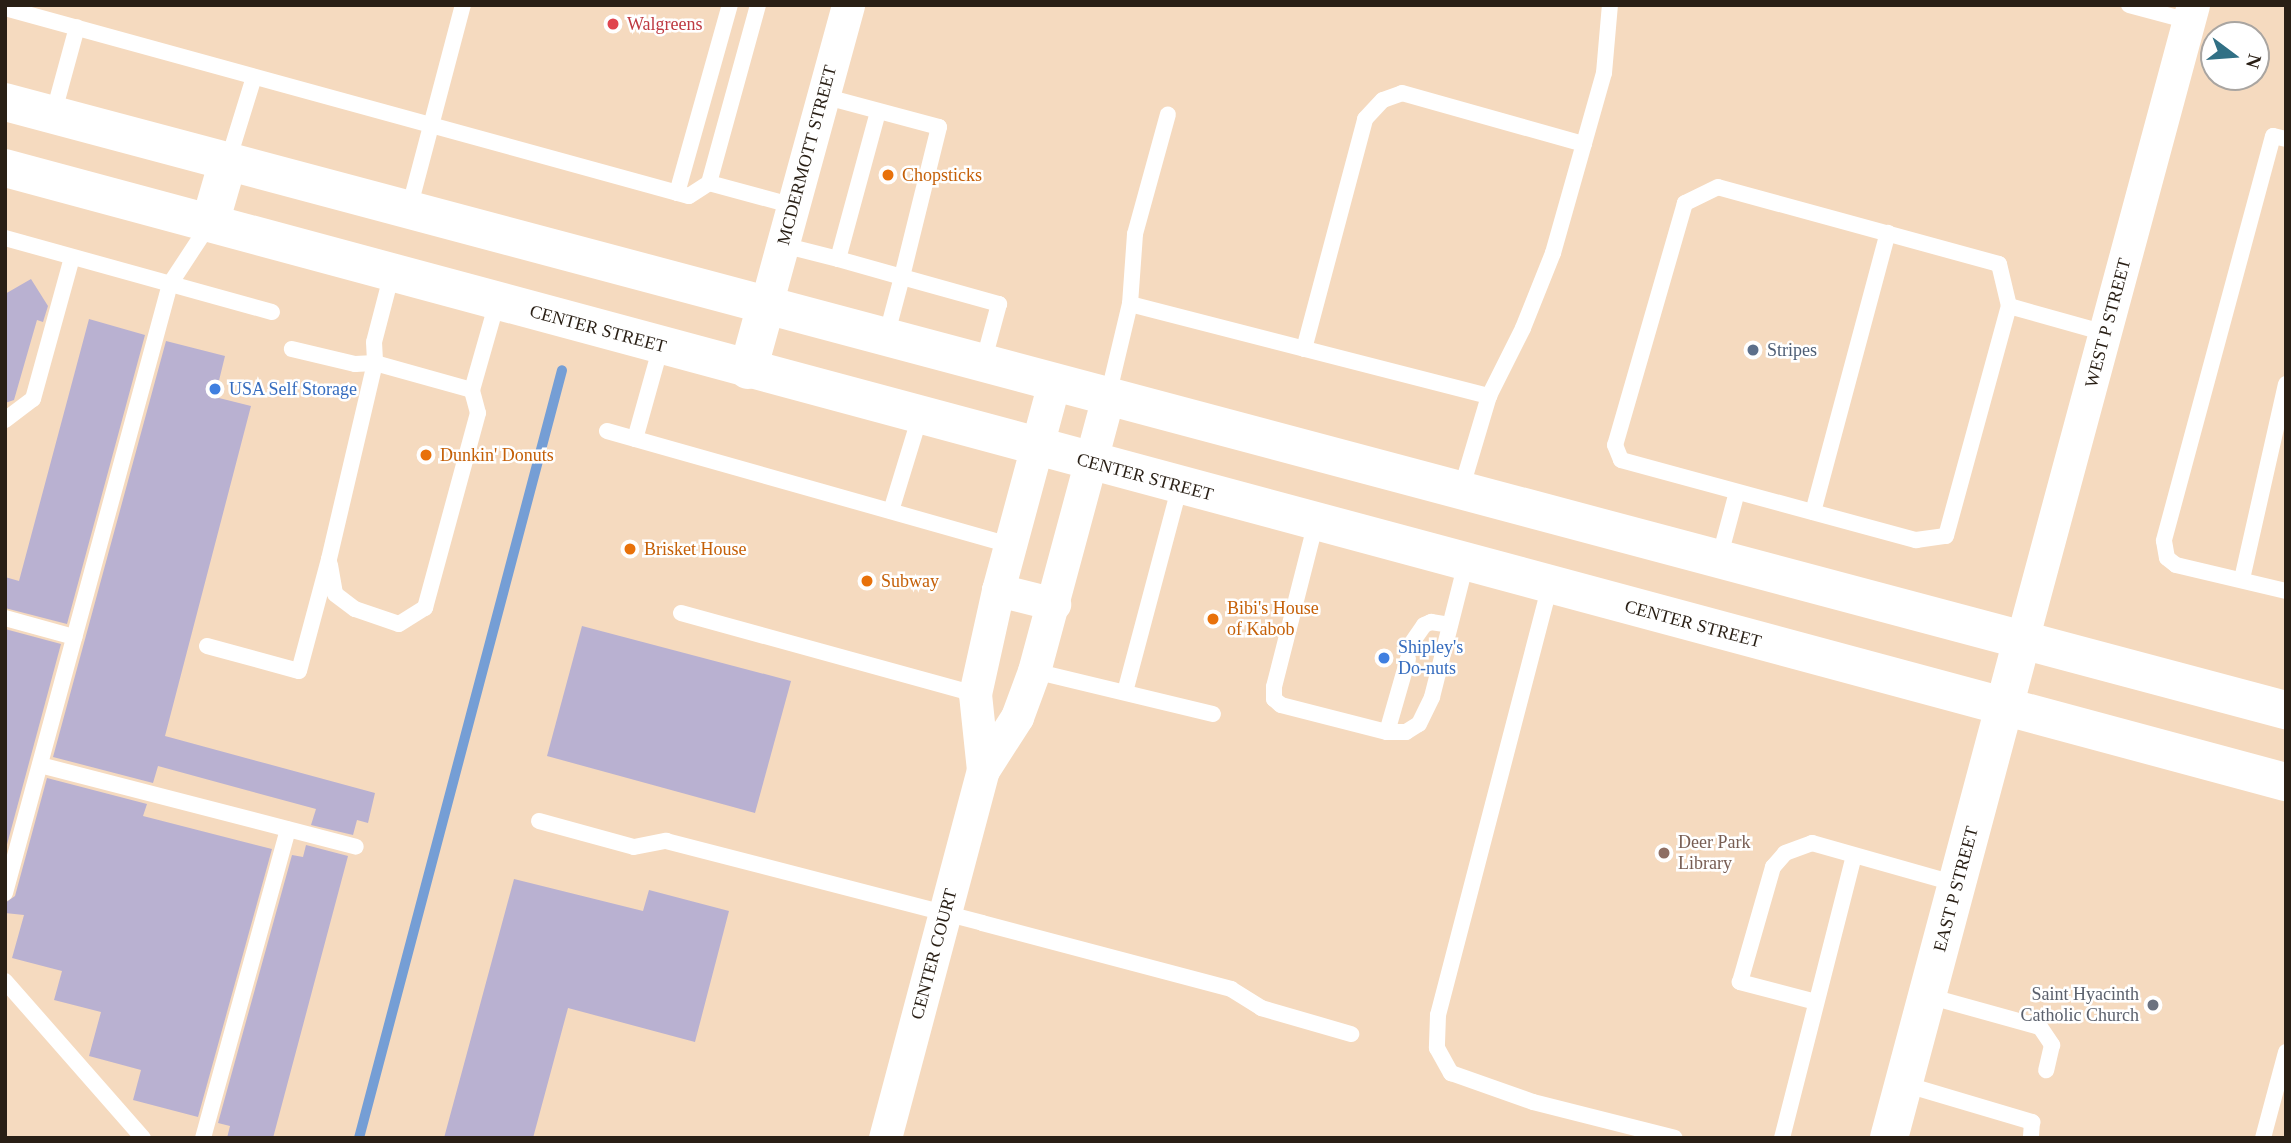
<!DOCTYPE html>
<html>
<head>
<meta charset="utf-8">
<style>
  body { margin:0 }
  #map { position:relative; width:2291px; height:1143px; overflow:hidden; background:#f5dabf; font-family:Georgia,serif }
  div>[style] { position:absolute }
  .stream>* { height:10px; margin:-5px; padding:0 5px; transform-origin:5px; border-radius:5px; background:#759ed5 }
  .building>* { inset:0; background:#b9b1d1 }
  .service>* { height:16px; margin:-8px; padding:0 8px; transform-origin:8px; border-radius:8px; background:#fff }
  .minor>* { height:33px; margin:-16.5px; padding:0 16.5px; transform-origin:16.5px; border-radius:16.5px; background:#fff }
  .tertiary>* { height:38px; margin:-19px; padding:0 19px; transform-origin:19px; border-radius:19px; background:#fff }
  .secondary>* { height:38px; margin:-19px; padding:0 19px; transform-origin:19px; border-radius:19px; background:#fff }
  .dots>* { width:19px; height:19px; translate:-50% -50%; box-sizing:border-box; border:4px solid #fff; border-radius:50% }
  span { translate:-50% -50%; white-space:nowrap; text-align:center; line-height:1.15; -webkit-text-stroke:5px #fff; paint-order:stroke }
  .health-label { font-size:18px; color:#be3a42 }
  .left { translate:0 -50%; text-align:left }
  .street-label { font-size:18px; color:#291f15 }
  .food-label { font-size:18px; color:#c56008 }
  .service-label { font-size:18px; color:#4e5e75 }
  .shop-label { font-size:18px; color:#366cbe }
  .education-label { font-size:18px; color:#785e54 }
  .worship-label { font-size:18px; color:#5b616d }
  .right { translate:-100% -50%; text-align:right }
  .frame { position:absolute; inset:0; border:7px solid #291f15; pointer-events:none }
  .north { position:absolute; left:2200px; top:21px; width:70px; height:70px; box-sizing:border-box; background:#fff; border:2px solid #a9a5a1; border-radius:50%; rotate:106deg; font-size:19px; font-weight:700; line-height:28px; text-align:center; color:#291f15 }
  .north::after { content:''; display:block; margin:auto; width:24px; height:32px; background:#317085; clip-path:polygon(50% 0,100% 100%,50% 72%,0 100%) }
</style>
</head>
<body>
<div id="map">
  <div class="stream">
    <div style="left:359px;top:1138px;width:794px;rotate:-75.19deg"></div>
  </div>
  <div class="building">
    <div style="clip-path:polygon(31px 279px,48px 306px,43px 322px,37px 320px,14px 400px,5px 403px,5px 294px)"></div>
    <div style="clip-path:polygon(89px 319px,145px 335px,67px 624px,5px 608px,5px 577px,19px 581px)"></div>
    <div style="clip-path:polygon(166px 341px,225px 356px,215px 397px,251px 406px,165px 736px,375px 793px,368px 823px,357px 820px,353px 835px,311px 825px,316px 809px,158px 766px,153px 783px,53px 757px)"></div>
    <div style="clip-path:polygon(582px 626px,791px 681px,755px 813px,547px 756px)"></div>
    <div style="clip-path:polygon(5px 629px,61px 644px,5px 852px)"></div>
    <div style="clip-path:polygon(47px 778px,147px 804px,143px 816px,272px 849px,198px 1117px,133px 1100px,141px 1070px,89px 1056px,101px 1012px,54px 1000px,62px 971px,12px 958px,24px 915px,5px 913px,5px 903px,15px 896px)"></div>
    <div style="clip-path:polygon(306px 845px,348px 856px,273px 1138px,227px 1138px,230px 1126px,218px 1123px,292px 855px,303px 857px)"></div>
    <div style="clip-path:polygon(514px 879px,643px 911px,649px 890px,729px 911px,695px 1042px,568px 1008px,533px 1138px,444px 1138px)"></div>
  </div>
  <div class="service">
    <div style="left:2129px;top:5px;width:62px;rotate:14.9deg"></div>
    <div style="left:5px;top:8px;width:709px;rotate:15.37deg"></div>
    <div style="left:689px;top:196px;width:24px;rotate:-33deg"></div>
    <div style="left:709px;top:183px;width:185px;rotate:-74.6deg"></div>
    <div style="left:823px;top:96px;width:120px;rotate:15deg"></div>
    <div style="left:939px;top:127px;width:154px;rotate:103.9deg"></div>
    <div style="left:902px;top:277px;width:66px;rotate:-164.3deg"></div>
    <div style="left:838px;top:259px;width:152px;rotate:-74.8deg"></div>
    <div style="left:53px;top:115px;width:91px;rotate:-74.7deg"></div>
    <div style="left:2286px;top:139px;width:13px;rotate:-167deg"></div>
    <div style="left:2273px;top:136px;width:419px;rotate:105.1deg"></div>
    <div style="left:2164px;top:541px;width:17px;rotate:80deg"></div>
    <div style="left:2167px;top:558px;width:11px;rotate:38deg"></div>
    <div style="left:2176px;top:565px;width:113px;rotate:13.3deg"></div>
    <div style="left:228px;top:161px;width:88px;rotate:-72.8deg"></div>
    <div style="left:709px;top:183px;width:88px;rotate:15.1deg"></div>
    <div style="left:677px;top:193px;width:195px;rotate:-74.3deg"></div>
    <div style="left:409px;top:209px;width:211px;rotate:-75.2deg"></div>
    <div style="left:5px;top:238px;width:277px;rotate:15.5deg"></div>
    <div style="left:783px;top:245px;width:57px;rotate:14.3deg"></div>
    <div style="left:392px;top:273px;width:71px;rotate:104.6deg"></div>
    <div style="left:374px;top:342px;width:21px;rotate:87deg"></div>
    <div style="left:375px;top:363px;width:101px;rotate:15.6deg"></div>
    <div style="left:472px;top:390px;width:91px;rotate:-74.1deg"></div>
    <div style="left:1130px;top:304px;width:371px;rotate:14.4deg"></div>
    <div style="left:2009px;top:306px;width:43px;rotate:-103.4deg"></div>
    <div style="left:1999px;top:264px;width:291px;rotate:-164.7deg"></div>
    <div style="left:1718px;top:187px;width:37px;rotate:154deg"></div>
    <div style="left:1685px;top:203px;width:252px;rotate:106.1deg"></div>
    <div style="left:1615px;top:445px;width:16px;rotate:68deg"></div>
    <div style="left:1621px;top:460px;width:306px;rotate:15.2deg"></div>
    <div style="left:1916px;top:540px;width:30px;rotate:-8deg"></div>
    <div style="left:1946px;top:536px;width:238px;rotate:-74.7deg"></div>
    <div style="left:2009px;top:306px;width:100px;rotate:15.7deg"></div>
    <div style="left:886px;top:337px;width:62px;rotate:-75.1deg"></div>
    <div style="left:902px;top:277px;width:101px;rotate:15.6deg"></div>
    <div style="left:999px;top:304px;width:61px;rotate:105.2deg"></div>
    <div style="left:1304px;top:349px;width:238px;rotate:-75.1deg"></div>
    <div style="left:1365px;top:119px;width:26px;rotate:-47deg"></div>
    <div style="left:1383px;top:100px;width:20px;rotate:-20deg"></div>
    <div style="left:1402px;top:93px;width:189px;rotate:15.7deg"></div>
    <div style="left:1108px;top:396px;width:95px;rotate:-76.6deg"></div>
    <div style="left:1130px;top:304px;width:70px;rotate:-85.9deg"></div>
    <div style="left:1135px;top:234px;width:124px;rotate:-74.6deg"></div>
    <div style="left:5px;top:420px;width:35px;rotate:-37deg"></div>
    <div style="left:33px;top:399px;width:147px;rotate:-74.6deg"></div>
    <div style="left:607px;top:431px;width:419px;rotate:15.8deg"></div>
    <div style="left:635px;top:439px;width:97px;rotate:-74.4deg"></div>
    <div style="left:1461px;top:490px;width:98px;rotate:-73.4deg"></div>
    <div style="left:1489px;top:396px;width:76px;rotate:-63.4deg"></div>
    <div style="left:1523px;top:328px;width:81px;rotate:-68.2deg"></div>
    <div style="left:1553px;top:253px;width:187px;rotate:-74.2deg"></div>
    <div style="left:1604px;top:73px;width:68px;rotate:-85deg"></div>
    <div style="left:891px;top:511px;width:99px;rotate:-73deg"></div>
    <div style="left:1813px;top:512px;width:289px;rotate:-75deg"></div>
    <div style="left:1316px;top:522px;width:170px;rotate:104.3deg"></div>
    <div style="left:1274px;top:687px;width:12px;rotate:90deg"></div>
    <div style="left:1274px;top:699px;width:9px;rotate:41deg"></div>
    <div style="left:1281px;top:705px;width:109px;rotate:14.3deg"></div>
    <div style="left:1387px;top:732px;width:19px"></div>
    <div style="left:1406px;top:732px;width:15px;rotate:-32deg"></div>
    <div style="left:1419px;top:724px;width:30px;rotate:-64deg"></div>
    <div style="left:1432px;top:697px;width:138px;rotate:-75.8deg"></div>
    <div style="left:1719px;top:559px;width:69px;rotate:-75deg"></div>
    <div style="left:330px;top:565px;width:29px;rotate:80deg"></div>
    <div style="left:335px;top:594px;width:25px;rotate:37deg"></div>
    <div style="left:355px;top:609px;width:46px;rotate:18.8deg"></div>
    <div style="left:399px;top:624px;width:31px;rotate:-32deg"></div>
    <div style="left:425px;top:608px;width:202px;rotate:-74.8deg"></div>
    <div style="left:478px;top:413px;width:24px;rotate:-105deg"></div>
    <div style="left:2242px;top:579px;width:200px;rotate:-77.3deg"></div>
    <div style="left:1550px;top:585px;width:444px;rotate:104.6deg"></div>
    <div style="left:1438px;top:1015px;width:33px;rotate:92deg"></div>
    <div style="left:1437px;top:1048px;width:29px;rotate:61deg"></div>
    <div style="left:1451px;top:1073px;width:87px;rotate:19.5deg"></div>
    <div style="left:1533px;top:1102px;width:146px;rotate:14.2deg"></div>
    <div style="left:681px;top:613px;width:305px;rotate:15.4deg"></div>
    <div style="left:5px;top:618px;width:72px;rotate:15.4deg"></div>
    <div style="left:1413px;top:641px;width:19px;rotate:-55deg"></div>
    <div style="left:1424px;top:625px;width:8px;rotate:-23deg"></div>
    <div style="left:1431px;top:622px;width:19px;rotate:9deg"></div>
    <div style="left:207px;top:646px;width:95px;rotate:15.2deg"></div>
    <div style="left:299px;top:671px;width:116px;rotate:-75deg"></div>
    <div style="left:329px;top:559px;width:201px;rotate:-76.8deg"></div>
    <div style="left:375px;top:363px;width:20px;rotate:177deg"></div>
    <div style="left:355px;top:364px;width:65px;rotate:-166.6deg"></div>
    <div style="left:1034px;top:671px;width:184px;rotate:13.5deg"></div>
    <div style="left:1125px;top:692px;width:213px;rotate:-75.1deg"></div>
    <div style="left:1387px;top:732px;width:76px;rotate:-74deg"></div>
    <div style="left:40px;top:765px;width:326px;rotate:14.5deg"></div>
    <div style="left:539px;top:821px;width:98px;rotate:15.3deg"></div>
    <div style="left:634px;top:847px;width:33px;rotate:-11deg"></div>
    <div style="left:666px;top:841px;width:326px;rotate:14.5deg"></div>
    <div style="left:982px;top:923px;width:258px;rotate:14.8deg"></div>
    <div style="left:1231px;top:989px;width:36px;rotate:32deg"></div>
    <div style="left:1261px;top:1008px;width:94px;rotate:16.1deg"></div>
    <div style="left:5px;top:893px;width:631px;rotate:-74.84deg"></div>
    <div style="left:170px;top:284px;width:73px;rotate:-56.7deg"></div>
    <div style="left:5px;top:981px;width:209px;rotate:48.7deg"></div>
    <div style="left:1928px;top:996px;width:116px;rotate:15.5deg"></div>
    <div style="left:2040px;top:1027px;width:22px;rotate:56deg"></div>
    <div style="left:2052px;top:1045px;width:26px;rotate:103deg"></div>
    <div style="left:1816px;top:1002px;width:79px;rotate:-165.3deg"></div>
    <div style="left:1740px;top:982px;width:120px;rotate:-74deg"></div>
    <div style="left:1773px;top:867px;width:18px;rotate:-49deg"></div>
    <div style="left:1785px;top:853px;width:29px;rotate:-20deg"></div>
    <div style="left:1812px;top:843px;width:151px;rotate:15.8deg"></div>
    <div style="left:1904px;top:1084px;width:134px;rotate:16.5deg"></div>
    <div style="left:2032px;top:1122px;width:16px;rotate:94deg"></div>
    <div style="left:203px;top:1138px;width:320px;rotate:-74.6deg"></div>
    <div style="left:1782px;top:1138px;width:291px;rotate:-75.7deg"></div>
    <div style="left:2263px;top:1138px;width:89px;rotate:-75deg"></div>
  </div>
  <div class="minor">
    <div style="left:766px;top:305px;width:311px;rotate:-74.7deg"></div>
    <div style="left:998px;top:590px;width:58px;rotate:14deg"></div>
    <div style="left:2022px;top:640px;width:658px;rotate:-74.93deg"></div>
    <div style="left:983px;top:770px;width:76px;rotate:-96deg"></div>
    <div style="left:975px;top:694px;width:107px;rotate:-77.5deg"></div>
    <div style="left:998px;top:590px;width:215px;rotate:-74.9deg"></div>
    <div style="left:885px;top:1138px;width:381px;rotate:-75.1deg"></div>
    <div style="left:983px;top:770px;width:63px;rotate:-57.3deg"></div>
    <div style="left:1017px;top:717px;width:49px;rotate:-69.7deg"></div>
    <div style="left:1034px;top:671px;width:285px;rotate:-74.9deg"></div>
  </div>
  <div class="tertiary">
    <div style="left:1889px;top:1138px;width:515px;rotate:-75.05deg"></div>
  </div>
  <div class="secondary">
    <div style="left:5px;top:102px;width:2361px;rotate:14.93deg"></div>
    <div style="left:5px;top:168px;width:2362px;rotate:15.07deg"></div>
    <div style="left:210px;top:223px;width:65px;rotate:-73.8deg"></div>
    <div style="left:748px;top:370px;width:67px;rotate:-74.5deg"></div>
  </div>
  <div class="dots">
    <div style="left:613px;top:24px;background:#e0444e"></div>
    <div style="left:888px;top:175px;background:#e8710a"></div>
    <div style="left:1753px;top:350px;background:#5c6f8a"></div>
    <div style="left:215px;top:389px;background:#3f7fe0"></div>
    <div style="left:426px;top:455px;background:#e8710a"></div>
    <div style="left:630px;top:549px;background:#e8710a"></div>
    <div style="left:867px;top:581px;background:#e8710a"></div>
    <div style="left:1213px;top:619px;background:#e8710a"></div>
    <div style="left:1384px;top:658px;background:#3f7fe0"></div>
    <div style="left:1664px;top:853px;background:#8d6e63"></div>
    <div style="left:2153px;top:1005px;background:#6b7280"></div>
  </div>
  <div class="health-label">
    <span class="left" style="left:627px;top:24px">Walgreens</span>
  </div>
  <div class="street-label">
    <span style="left:807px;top:155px;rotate:-75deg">MCDERMOTT STREET</span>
    <span style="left:2108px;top:323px;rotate:-75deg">WEST P STREET</span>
    <span style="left:598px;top:329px;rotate:15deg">CENTER STREET</span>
    <span style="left:1145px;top:477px;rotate:15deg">CENTER STREET</span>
    <span style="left:1693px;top:624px;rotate:15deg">CENTER STREET</span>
    <span style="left:1956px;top:889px;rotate:-75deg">EAST P STREET</span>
    <span style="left:934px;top:954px;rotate:-75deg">CENTER COURT</span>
  </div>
  <div class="food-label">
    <span class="left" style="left:902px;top:175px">Chopsticks</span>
    <span class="left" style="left:440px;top:455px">Dunkin' Donuts</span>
    <span class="left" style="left:644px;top:549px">Brisket House</span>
    <span class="left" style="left:881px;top:581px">Subway</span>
    <span class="left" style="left:1227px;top:619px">Bibi's House<br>of Kabob</span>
  </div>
  <div class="service-label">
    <span class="left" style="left:1767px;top:350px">Stripes</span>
  </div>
  <div class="shop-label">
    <span class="left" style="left:229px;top:389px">USA Self Storage</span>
    <span class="left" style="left:1398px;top:658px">Shipley's<br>Do-nuts</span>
  </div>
  <div class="education-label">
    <span class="left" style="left:1678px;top:853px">Deer Park<br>Library</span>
  </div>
  <div class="worship-label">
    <span class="right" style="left:2139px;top:1005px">Saint Hyacinth<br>Catholic Church</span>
  </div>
  <div class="frame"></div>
  <div class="north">N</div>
</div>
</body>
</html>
